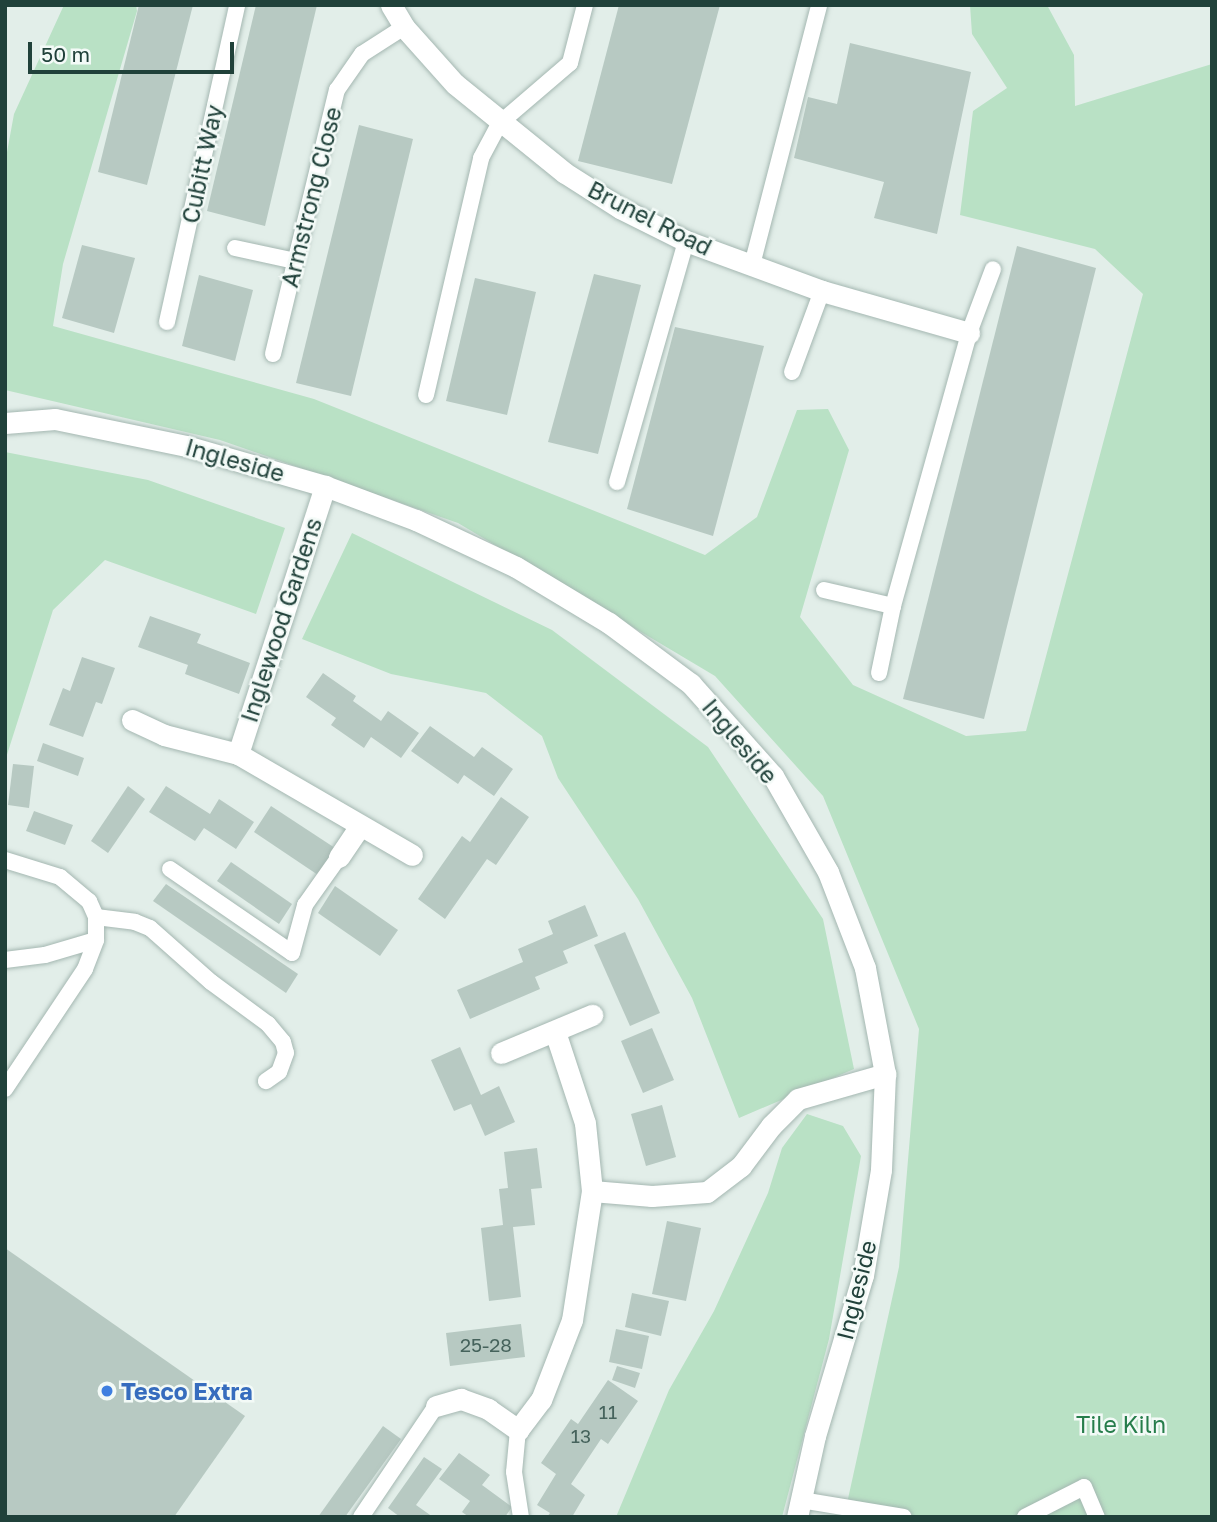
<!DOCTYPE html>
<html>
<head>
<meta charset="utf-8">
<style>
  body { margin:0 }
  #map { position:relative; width:1217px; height:1522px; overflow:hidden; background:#e2eee9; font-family:"Golos Text",sans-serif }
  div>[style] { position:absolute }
  .green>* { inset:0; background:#b9e1c5 }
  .building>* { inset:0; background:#b7c9c2 }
  .roads { filter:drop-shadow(0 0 2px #a4b7b1) drop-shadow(0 0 2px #a4b7b1) }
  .lane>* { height:16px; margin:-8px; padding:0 8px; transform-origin:8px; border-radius:8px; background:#fff }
  .street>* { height:21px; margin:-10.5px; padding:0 10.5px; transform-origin:10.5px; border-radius:10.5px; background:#fff }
  .secondary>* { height:21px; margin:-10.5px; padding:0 10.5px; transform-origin:10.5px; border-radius:10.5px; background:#fff }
  .dots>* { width:19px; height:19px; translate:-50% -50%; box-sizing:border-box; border:4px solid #f3faf7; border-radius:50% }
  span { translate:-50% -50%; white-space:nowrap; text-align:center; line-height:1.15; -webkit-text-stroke:5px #f3faf7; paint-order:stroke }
  .number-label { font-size:19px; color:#46635c }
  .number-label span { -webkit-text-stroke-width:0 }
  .street-label { font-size:23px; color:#20413a }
  .shop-label { font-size:23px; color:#366cbe; font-weight:700 }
  .left { translate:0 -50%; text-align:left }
  .park-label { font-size:23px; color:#267d4b }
  .frame { position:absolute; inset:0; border:7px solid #20413a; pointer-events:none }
  .scale { position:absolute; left:28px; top:42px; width:206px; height:32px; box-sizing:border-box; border:4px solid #20413a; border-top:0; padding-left:9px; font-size:21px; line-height:24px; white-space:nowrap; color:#20413a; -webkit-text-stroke:5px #f3faf7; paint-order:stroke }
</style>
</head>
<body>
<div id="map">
  <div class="green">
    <div style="clip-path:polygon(64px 5px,136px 5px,137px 11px,63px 264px,53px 326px,314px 399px,705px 555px,757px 517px,797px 410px,828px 409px,849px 450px,800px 617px,853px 685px,966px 736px,1026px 731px,1143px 294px,1095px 249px,960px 215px,973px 111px,1007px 88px,972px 34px,970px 5px,1047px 5px,1074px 55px,1075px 106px,1212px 64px,1212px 1517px,844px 1517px,899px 1267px,919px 1029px,823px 796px,715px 676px,458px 523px,220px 440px,5px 390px,5px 163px,14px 114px)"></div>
    <div style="clip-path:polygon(5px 452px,148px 480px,285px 528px,256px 614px,105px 560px,53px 610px,5px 761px)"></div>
    <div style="clip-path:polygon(352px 533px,552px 630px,708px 747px,823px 919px,854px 1069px,739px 1118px,692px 998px,638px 899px,558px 778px,542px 736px,486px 693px,391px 674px,302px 639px)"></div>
    <div style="clip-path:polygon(807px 1114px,843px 1126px,861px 1156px,829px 1339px,782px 1517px,616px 1517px,669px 1390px,714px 1311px,768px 1193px,782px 1148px)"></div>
  </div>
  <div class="building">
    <div style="clip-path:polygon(139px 5px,193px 5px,147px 185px,98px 172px)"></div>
    <div style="clip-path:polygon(256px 5px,317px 5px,265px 226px,207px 211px)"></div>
    <div style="clip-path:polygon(619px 5px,720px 5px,672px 184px,578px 161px)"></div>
    <div style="clip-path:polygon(850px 43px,971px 72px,937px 234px,874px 218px,884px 182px,794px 158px,808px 97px,837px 104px)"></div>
    <div style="clip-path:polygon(359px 125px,413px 139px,351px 396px,296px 383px)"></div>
    <div style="clip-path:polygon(82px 245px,135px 258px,114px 333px,62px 318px)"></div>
    <div style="clip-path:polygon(1017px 246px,1096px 268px,984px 719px,903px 699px)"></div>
    <div style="clip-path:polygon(594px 274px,641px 285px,598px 454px,548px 442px)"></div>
    <div style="clip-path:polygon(199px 275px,253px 290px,235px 361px,182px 346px)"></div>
    <div style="clip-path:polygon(475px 278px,536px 292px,507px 415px,446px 401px)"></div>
    <div style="clip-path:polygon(675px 327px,764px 346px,713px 536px,627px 509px)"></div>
    <div style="clip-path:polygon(150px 616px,201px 634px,197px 643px,250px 663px,239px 694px,185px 674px,188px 665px,138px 647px)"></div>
    <div style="clip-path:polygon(82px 657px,115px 668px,102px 704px,96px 702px,83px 737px,49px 725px,63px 688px,70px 691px)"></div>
    <div style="clip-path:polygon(323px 673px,356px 696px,353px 701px,381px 721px,388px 711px,419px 733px,401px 758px,371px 737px,364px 748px,331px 725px,336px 718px,306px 697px)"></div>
    <div style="clip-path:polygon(430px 726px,474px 757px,482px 747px,513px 769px,494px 796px,464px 775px,458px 784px,411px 751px)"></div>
    <div style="clip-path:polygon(43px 743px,84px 758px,78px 776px,37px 761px)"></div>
    <div style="clip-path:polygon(13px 764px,34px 766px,29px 808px,8px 805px)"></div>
    <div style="clip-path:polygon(128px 786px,145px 799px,108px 853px,91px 841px)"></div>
    <div style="clip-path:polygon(166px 786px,210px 814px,219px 799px,254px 822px,236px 849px,204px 828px,195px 841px,149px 812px)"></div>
    <div style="clip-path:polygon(501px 797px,529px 817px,496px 865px,487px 859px,445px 919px,418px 899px,462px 836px,470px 842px)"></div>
    <div style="clip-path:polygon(271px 806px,335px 848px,318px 875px,254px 832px)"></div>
    <div style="clip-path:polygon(34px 811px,73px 825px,65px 845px,26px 831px)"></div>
    <div style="clip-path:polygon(231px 862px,292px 904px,279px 924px,217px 881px)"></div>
    <div style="clip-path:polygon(166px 884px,298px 974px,286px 993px,153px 901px)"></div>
    <div style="clip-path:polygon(335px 886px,398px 930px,380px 956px,318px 913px)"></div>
    <div style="clip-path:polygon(585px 905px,598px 936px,563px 951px,568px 963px,535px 977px,540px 989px,470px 1019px,457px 990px,523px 962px,518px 949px,553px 934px,548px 921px)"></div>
    <div style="clip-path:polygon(625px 932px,660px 1013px,630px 1026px,594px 945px)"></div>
    <div style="clip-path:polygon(652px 1028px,674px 1080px,643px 1093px,621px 1041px)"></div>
    <div style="clip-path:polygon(460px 1047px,481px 1095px,499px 1086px,515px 1122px,485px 1136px,471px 1104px,454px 1111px,431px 1060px)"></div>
    <div style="clip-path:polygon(662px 1105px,676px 1157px,646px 1166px,631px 1114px)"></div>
    <div style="clip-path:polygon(537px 1148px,542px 1188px,531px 1189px,535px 1225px,513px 1227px,521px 1297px,489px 1301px,481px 1228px,503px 1225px,499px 1189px,508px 1188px,504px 1152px)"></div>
    <div style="clip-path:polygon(667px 1221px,701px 1228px,686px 1301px,652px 1294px)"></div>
    <div style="clip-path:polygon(5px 1248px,245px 1416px,174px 1517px,5px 1517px)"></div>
    <div style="clip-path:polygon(632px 1293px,669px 1301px,661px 1336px,625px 1327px)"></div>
    <div style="clip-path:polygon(521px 1324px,525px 1357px,450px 1366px,446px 1333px)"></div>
    <div style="clip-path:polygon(616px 1329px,649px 1336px,642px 1369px,609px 1362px)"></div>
    <div style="clip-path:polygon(617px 1366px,640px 1373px,635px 1388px,612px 1380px)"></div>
    <div style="clip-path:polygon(608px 1380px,638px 1401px,608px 1444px,601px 1439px,571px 1484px,585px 1495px,572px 1517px,547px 1517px,550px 1513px,537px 1505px,556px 1474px,541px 1463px,571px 1419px,578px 1424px)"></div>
    <div style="clip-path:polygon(383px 1426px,401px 1439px,345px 1517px,318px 1517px)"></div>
    <div style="clip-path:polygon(459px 1453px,490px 1475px,482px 1485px,512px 1507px,505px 1517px,469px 1517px,462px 1512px,470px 1501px,439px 1479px)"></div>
    <div style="clip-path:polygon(424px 1457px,442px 1469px,416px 1505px,433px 1517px,400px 1517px,388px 1508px)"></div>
  </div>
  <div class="roads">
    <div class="lane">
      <div style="left:235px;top:248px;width:61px;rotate:12.2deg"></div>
      <div style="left:752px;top:265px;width:268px;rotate:-75.5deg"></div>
      <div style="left:167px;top:322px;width:325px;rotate:-77.5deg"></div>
      <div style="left:273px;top:354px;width:272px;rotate:-76.4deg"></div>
      <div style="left:337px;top:90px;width:44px;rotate:-55.2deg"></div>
      <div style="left:362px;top:54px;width:50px;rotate:-32.7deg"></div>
      <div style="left:792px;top:372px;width:86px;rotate:-69.7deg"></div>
      <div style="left:426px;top:395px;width:243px;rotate:-76.9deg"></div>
      <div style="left:481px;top:158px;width:40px;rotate:-62deg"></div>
      <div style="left:500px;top:123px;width:92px;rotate:-40.6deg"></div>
      <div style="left:570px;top:63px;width:60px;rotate:-75.5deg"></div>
      <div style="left:617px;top:482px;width:251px;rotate:-74deg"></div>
      <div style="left:824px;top:590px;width:71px;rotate:13.1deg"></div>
      <div style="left:879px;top:673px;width:68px;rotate:-78.2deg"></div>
      <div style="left:893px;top:606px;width:283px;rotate:-74.4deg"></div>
      <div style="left:969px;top:333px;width:68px;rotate:-69.4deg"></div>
      <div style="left:5px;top:860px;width:58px;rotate:17.2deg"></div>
      <div style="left:60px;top:877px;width:38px;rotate:40deg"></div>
      <div style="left:89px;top:901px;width:17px;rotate:66deg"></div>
      <div style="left:96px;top:917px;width:39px;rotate:7deg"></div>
      <div style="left:135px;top:922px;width:16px;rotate:22deg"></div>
      <div style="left:150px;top:928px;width:81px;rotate:41.5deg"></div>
      <div style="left:211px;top:982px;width:71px;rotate:36.4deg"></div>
      <div style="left:268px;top:1024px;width:23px;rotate:50deg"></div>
      <div style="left:283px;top:1042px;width:11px;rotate:75deg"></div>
      <div style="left:286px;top:1053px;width:20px;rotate:110deg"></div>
      <div style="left:279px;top:1072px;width:16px;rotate:145deg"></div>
      <div style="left:170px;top:869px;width:148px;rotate:34.5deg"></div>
      <div style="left:292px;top:953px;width:50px;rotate:-74.8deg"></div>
      <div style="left:305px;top:905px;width:59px;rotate:-54.7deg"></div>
      <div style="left:5px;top:960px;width:40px;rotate:-7.1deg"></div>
      <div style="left:45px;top:955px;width:53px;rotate:-16.4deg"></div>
      <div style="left:5px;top:1089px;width:144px;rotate:-56.3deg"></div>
      <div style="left:85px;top:969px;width:31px;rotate:-69deg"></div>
      <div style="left:96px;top:940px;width:23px;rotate:-90deg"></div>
      <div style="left:518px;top:1430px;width:42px;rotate:95.4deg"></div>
      <div style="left:514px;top:1472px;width:46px;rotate:81.2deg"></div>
      <div style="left:801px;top:1500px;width:104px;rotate:9.4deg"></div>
      <div style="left:361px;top:1517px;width:134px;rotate:-56deg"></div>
      <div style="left:1025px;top:1517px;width:66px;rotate:-27deg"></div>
      <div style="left:1084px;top:1487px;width:33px;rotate:67deg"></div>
    </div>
    <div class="street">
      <div style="left:391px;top:5px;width:26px;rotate:59deg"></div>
      <div style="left:404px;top:27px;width:76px;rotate:48.2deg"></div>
      <div style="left:455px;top:84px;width:141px;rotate:39deg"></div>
      <div style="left:565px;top:173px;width:65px;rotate:32.5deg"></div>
      <div style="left:620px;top:208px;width:74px;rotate:26.6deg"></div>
      <div style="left:686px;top:241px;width:145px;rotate:20.2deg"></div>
      <div style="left:822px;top:291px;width:153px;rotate:15.9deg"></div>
      <div style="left:132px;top:720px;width:35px;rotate:25deg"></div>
      <div style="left:164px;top:735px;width:76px;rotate:14.4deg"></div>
      <div style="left:238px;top:754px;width:201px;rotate:30.1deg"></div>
      <div style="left:238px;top:754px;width:282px;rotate:-72deg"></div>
      <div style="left:339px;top:857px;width:37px;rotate:-56deg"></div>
      <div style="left:501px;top:1053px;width:99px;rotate:-22.7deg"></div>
      <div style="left:592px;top:1191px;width:60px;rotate:4.8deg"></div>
      <div style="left:652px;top:1196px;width:55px;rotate:-4.2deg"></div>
      <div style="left:707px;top:1192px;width:43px;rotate:-37.4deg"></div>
      <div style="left:741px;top:1166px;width:50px;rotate:-53.1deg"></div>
      <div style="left:771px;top:1126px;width:38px;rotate:-45deg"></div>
      <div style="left:798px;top:1099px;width:91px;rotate:-16deg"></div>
      <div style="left:436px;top:1406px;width:26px;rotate:-16deg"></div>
      <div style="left:461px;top:1399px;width:29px;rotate:20deg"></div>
      <div style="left:488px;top:1409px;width:37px;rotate:35deg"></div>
      <div style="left:518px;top:1430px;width:38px;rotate:-53deg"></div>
      <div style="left:541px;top:1400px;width:86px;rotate:-68.8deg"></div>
      <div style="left:572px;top:1320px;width:131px;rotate:-81.2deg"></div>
      <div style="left:592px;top:1191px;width:68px;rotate:-95.9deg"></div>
      <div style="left:585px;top:1123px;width:96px;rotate:-108.2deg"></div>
    </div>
    <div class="secondary">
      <div style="left:5px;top:423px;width:50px;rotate:-4.6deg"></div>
      <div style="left:55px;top:419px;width:134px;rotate:11.6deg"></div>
      <div style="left:186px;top:446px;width:145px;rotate:16.1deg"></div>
      <div style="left:325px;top:486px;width:97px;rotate:20.5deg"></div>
      <div style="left:416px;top:520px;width:110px;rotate:25.2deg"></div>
      <div style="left:516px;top:567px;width:109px;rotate:31.1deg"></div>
      <div style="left:609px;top:623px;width:102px;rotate:36.6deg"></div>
      <div style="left:691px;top:684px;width:123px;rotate:48.3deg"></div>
      <div style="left:773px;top:776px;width:111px;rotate:60.2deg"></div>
      <div style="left:828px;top:872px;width:103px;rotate:68.9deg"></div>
      <div style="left:865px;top:968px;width:108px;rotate:79.3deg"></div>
      <div style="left:885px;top:1074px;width:96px;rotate:92.4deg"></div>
      <div style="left:881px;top:1170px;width:107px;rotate:99.7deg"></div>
      <div style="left:863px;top:1275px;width:168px;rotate:106.6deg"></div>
      <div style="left:815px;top:1436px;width:83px;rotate:102.5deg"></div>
    </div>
  </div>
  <div class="dots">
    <div style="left:107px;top:1391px;background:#3f7fe0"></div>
  </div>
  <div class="number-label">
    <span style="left:486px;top:1345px">25-28</span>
    <span style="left:608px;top:1412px">11</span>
    <span style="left:581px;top:1436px">13</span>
  </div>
  <div class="street-label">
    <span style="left:202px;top:164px;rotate:-78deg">Cubitt Way</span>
    <span style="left:311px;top:197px;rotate:-76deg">Armstrong Close</span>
    <span style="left:650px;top:218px;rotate:27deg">Brunel Road</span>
    <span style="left:235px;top:460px;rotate:16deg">Ingleside</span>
    <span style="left:281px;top:620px;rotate:-72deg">Inglewood Gardens</span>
    <span style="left:740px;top:741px;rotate:50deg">Ingleside</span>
    <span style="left:856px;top:1290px;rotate:-76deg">Ingleside</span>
  </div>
  <div class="shop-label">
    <span class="left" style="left:121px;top:1391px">Tesco Extra</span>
  </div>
  <div class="park-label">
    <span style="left:1121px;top:1424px">Tile Kiln</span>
  </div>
  <div class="frame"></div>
  <div class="scale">50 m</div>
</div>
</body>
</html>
